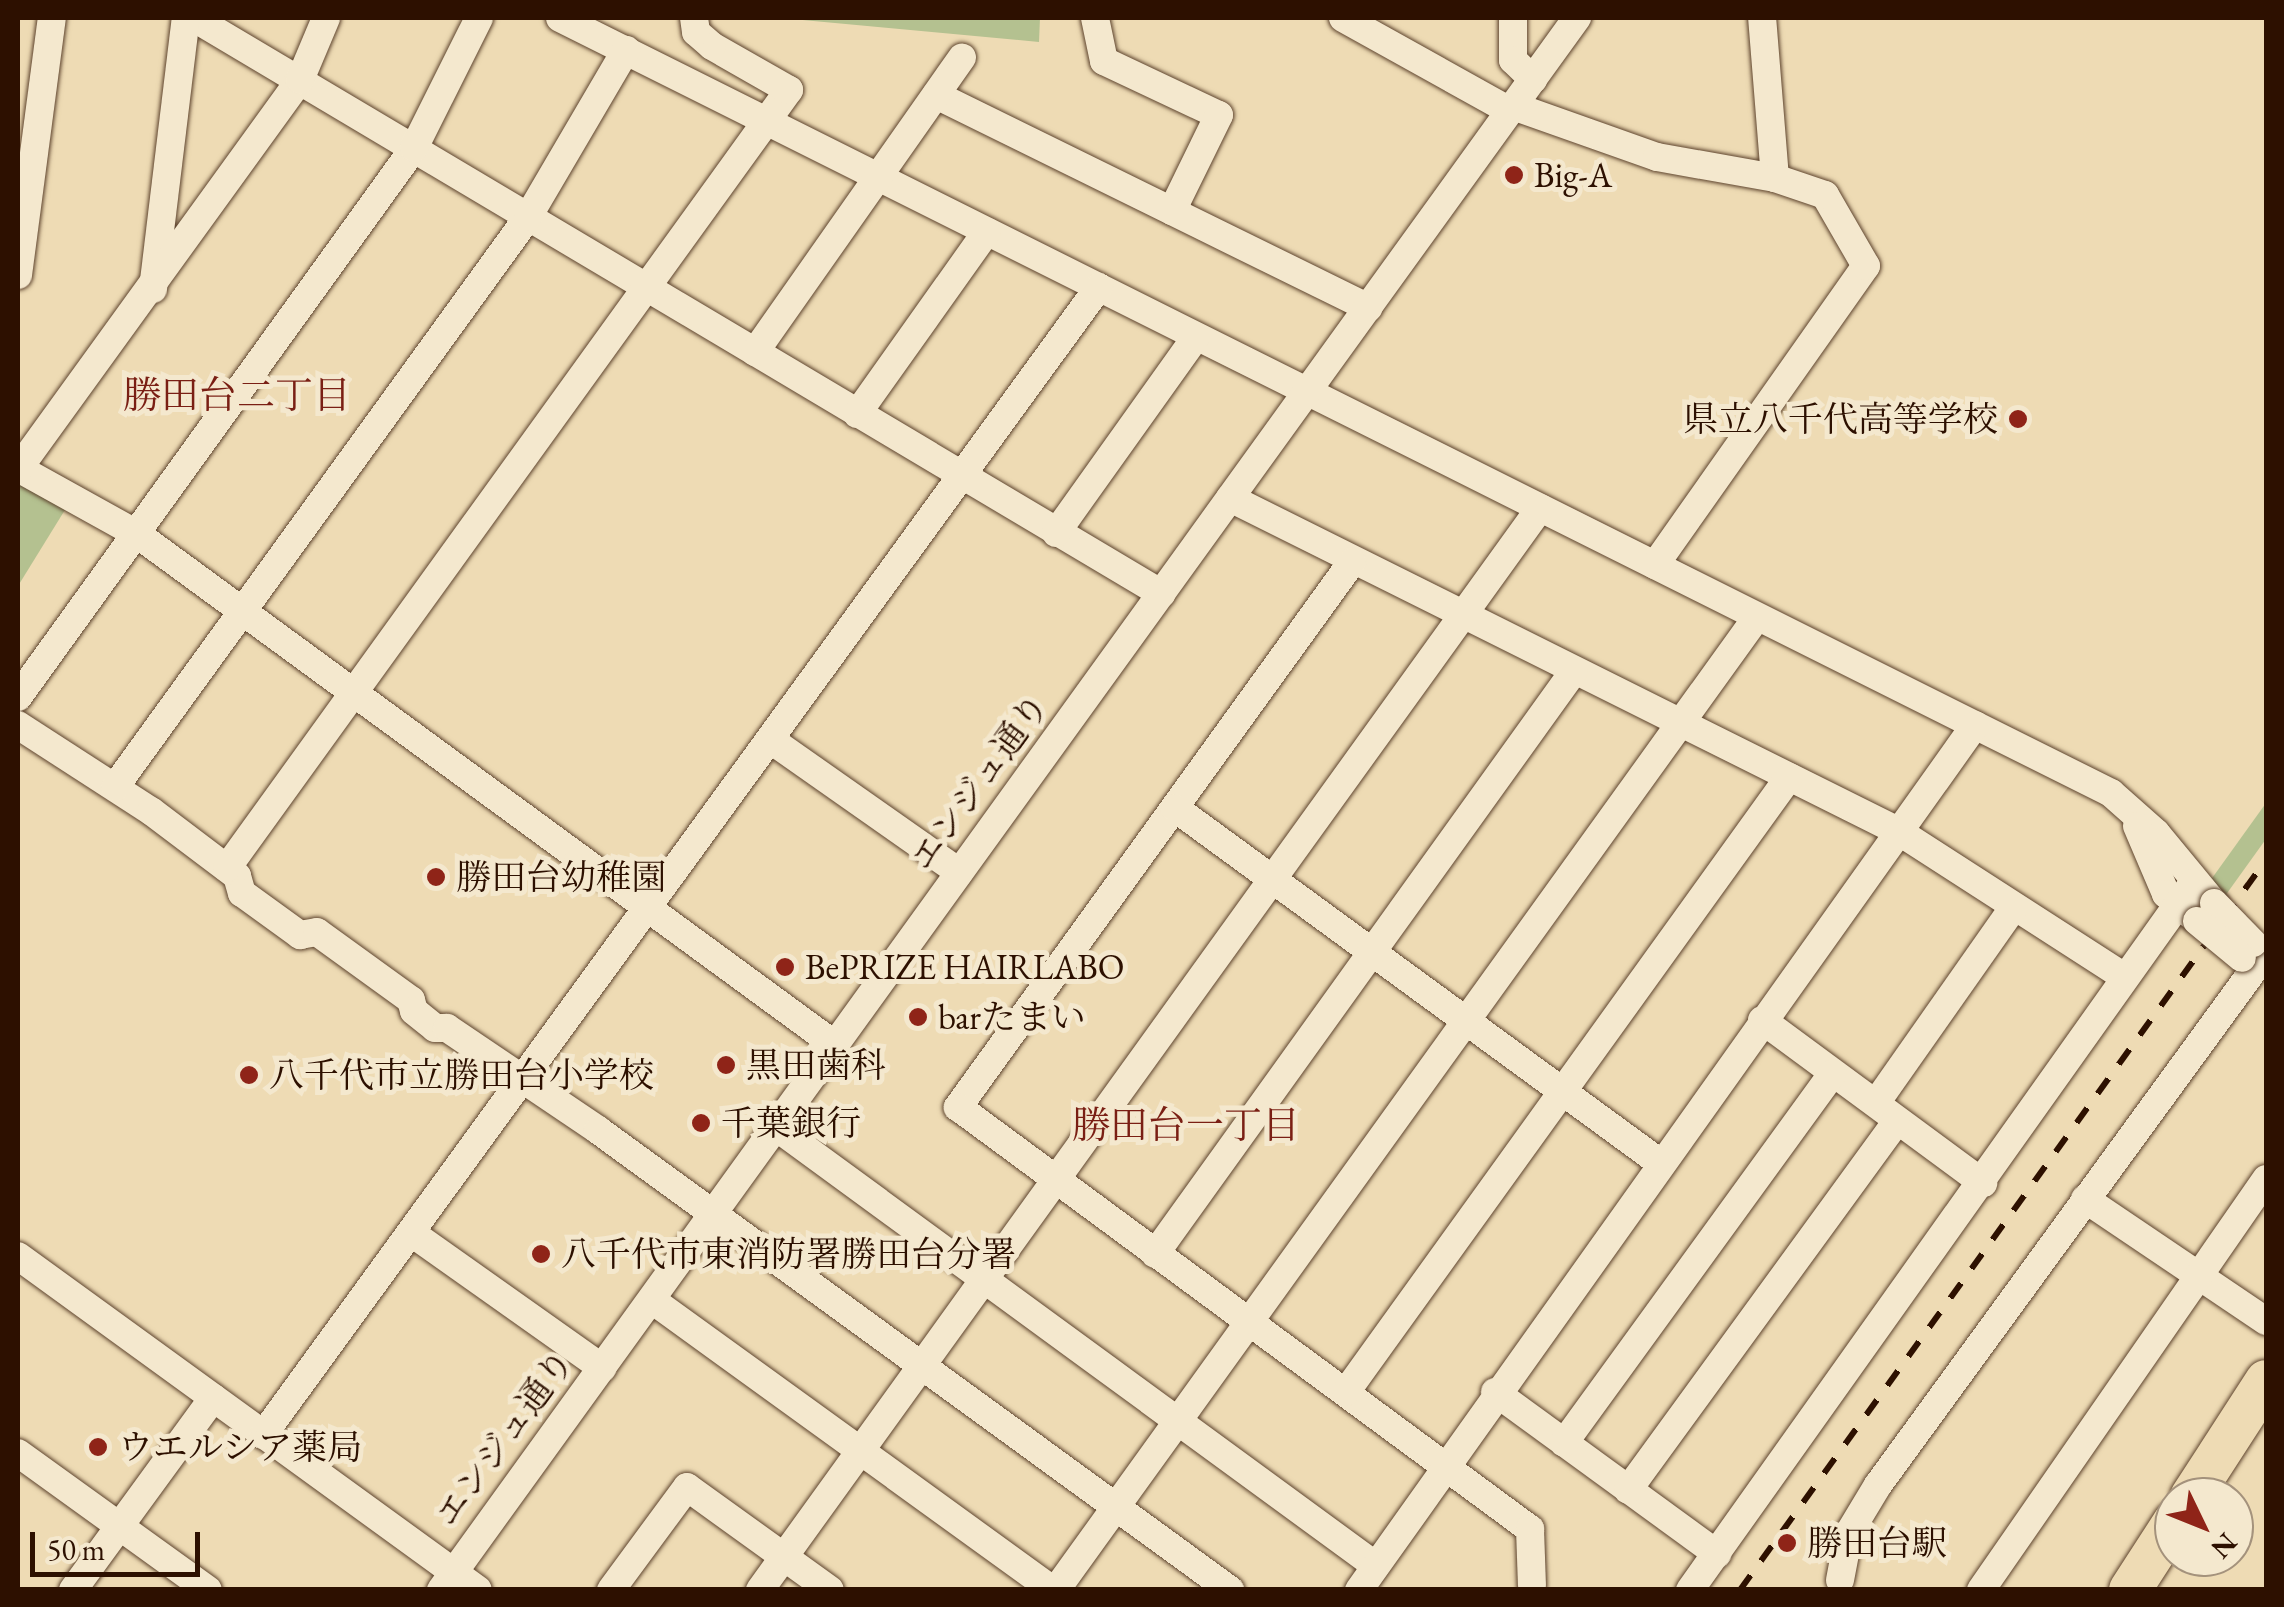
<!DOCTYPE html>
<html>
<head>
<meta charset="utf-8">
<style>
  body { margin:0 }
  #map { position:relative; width:2284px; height:1607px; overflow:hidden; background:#eedbb4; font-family:"EB Garamond","Noto Serif JP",serif }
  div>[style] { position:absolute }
  .green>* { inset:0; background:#b4c190 }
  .roads { filter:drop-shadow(0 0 2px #5d432d) drop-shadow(0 0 2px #5d432d) }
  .minor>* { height:28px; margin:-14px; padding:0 14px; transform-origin:14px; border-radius:14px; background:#f4e8ce }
  .highway>* { height:42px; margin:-21px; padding:0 21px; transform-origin:21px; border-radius:21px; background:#eedbb4 }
  .rail>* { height:6px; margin-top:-3px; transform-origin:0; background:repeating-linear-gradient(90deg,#2d1000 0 18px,transparent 0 36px) }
  .bridges { filter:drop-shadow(0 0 2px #5d432d) drop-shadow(0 0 2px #5d432d) }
  .minor-bridge>* { height:28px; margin:-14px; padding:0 14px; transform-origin:14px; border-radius:14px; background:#f4e8ce }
  .dots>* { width:28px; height:28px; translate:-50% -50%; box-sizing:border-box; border:5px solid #f4e8ce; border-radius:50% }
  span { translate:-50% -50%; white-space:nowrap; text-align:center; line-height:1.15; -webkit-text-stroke:10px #f4e8ce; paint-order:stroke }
  .poi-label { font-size:35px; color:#2d1000 }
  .left { translate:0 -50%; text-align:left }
  .right { translate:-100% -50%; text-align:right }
  .street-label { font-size:35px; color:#2d1000 }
  .neighbourhood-label { font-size:38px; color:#7a1f14 }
  .frame { position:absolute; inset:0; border:20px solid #2d1000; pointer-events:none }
  .north { position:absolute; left:2154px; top:1477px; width:100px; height:100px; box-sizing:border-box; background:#f4e8ce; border:2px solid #a4927c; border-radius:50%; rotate:133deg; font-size:28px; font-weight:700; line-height:40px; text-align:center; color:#2d1000 }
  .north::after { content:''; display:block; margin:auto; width:35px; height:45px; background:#8f2418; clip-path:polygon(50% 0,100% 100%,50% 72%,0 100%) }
  .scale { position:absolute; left:30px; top:1532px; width:170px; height:45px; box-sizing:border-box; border:5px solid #2d1000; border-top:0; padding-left:12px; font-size:30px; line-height:35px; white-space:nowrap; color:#2d1000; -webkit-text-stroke:8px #f4e8ce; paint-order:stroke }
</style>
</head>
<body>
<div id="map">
  <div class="green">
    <div style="clip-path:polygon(781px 18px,1040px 18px,1039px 42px)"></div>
    <div style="clip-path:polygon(18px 474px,68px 505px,18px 586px)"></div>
    <div style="clip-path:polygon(2266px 803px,2266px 839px,2225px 896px,2210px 881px)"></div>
  </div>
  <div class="roads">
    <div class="minor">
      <div style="left:194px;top:18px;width:1126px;rotate:30.75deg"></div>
      <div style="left:560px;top:18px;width:1734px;rotate:26.55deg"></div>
      <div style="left:2111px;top:793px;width:60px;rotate:41.6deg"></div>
      <div style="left:2156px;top:833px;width:91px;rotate:50.4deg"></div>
      <div style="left:1095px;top:18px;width:44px;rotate:78.2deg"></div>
      <div style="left:1104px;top:61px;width:127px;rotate:25.2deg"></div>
      <div style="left:1219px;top:115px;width:107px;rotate:116.1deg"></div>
      <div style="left:1343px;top:18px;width:191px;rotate:29.1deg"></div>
      <div style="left:1513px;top:18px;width:42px;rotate:90deg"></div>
      <div style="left:1513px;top:60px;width:28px;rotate:44deg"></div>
      <div style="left:936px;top:95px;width:482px;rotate:26.2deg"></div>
      <div style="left:1513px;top:106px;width:153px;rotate:19.5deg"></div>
      <div style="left:1657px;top:157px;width:120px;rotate:10.1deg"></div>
      <div style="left:1775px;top:178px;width:161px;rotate:-94.6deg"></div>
      <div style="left:18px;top:275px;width:259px;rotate:-82.5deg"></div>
      <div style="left:153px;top:289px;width:273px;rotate:-83.1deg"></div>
      <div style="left:755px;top:352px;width:360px;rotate:-54.9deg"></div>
      <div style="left:857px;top:414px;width:224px;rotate:-54.6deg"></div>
      <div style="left:18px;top:468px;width:136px;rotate:29deg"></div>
      <div style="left:137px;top:534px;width:865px;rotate:36.21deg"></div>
      <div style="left:19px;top:468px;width:479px;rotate:-54.1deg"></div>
      <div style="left:300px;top:80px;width:67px;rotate:-67.2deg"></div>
      <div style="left:1230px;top:498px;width:746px;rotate:26.5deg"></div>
      <div style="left:1898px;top:831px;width:268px;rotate:32.8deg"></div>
      <div style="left:1056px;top:533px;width:241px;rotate:-54.5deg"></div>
      <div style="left:1352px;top:562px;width:673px;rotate:125.86deg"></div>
      <div style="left:958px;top:1107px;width:711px;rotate:36.42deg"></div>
      <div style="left:1530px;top:1529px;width:56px;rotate:88deg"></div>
      <div style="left:1655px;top:565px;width:366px;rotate:-54.8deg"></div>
      <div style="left:1866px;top:266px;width:82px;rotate:-120deg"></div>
      <div style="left:1825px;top:195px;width:53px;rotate:-161.2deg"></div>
      <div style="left:18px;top:697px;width:677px;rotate:-54.2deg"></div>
      <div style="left:414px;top:148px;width:145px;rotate:-63.4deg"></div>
      <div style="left:18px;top:725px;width:158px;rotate:32.9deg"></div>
      <div style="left:151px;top:811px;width:108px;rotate:37.1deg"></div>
      <div style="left:237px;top:876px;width:18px;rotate:74deg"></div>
      <div style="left:242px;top:893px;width:72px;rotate:35.9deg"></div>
      <div style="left:300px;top:935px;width:17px;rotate:-10deg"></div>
      <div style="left:317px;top:932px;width:116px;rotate:35.9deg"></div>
      <div style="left:411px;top:1000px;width:11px;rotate:75deg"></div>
      <div style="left:414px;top:1011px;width:27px;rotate:39deg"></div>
      <div style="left:435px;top:1028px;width:12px"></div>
      <div style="left:447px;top:1028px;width:182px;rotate:34deg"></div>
      <div style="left:598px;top:1130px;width:782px;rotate:36.05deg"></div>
      <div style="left:771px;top:740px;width:230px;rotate:35.1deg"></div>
      <div style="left:115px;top:787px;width:704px;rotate:-54.07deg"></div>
      <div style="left:528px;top:217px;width:194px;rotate:-59.6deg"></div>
      <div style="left:1175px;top:808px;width:600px;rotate:36.18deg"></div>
      <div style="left:2137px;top:826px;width:74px;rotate:66.9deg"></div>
      <div style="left:2166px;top:894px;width:33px;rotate:40deg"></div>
      <div style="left:227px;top:868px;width:960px;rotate:-54.16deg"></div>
      <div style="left:789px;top:90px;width:89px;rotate:-150.3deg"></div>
      <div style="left:712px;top:46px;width:21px;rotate:-139deg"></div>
      <div style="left:696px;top:32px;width:14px;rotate:-98deg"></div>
      <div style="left:1762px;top:1020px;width:275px;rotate:36.4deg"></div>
      <div style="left:1876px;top:1103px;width:240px;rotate:-54.9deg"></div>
      <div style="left:776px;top:1127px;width:743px;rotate:36.19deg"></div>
      <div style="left:2085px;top:1199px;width:218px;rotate:34deg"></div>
      <div style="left:413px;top:1234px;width:232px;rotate:35.3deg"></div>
      <div style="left:1155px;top:1254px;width:718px;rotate:-54.3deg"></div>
      <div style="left:18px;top:1256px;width:568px;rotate:35.98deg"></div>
      <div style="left:652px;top:1300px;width:495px;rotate:35.9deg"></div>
      <div style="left:1346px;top:1392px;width:758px;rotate:-54.23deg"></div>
      <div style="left:1495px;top:1392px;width:275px;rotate:36.1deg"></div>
      <div style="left:263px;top:1435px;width:1420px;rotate:-53.94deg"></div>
      <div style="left:1564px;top:1443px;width:457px;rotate:-54deg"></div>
      <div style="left:18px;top:1453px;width:234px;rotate:35.8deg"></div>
      <div style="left:1628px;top:1490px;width:455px;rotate:-53.9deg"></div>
      <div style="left:1840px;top:1580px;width:48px;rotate:-79.2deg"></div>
      <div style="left:1849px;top:1533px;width:56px;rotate:-58.9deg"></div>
      <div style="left:1878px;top:1485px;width:658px;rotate:-53.9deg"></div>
      <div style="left:73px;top:1590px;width:238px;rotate:-53.9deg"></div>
      <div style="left:441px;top:1590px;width:1940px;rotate:-54.15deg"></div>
      <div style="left:611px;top:1590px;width:128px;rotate:-53.6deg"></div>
      <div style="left:687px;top:1487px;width:176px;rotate:35.8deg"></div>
      <div style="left:760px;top:1590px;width:1334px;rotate:-54.21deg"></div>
      <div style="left:1056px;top:1590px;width:1199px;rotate:-54.23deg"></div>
      <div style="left:1359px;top:1590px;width:1062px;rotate:-54.54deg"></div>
      <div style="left:1690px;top:1590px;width:868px;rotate:-54.57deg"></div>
      <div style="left:1981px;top:1590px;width:500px;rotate:-55.26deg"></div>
    </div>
    <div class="highway">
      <div style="left:2191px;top:1497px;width:138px;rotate:-57.1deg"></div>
      <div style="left:2130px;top:1590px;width:81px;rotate:-57.1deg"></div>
    </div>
  </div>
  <div class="rail">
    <div style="left:1740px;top:1590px;width:900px;rotate:-54.23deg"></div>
  </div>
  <div class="bridges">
    <div class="minor-bridge">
      <div style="left:2214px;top:903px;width:56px;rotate:45.7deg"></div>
      <div style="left:2197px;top:921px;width:58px;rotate:39.4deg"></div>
    </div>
  </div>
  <div class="dots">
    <div style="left:1514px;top:175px;background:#8f2418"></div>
    <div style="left:2018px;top:419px;background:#8f2418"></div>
    <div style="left:436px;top:877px;background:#8f2418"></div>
    <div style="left:785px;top:967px;background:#8f2418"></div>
    <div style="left:918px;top:1017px;background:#8f2418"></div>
    <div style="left:726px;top:1065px;background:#8f2418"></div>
    <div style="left:249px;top:1075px;background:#8f2418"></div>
    <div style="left:701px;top:1123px;background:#8f2418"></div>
    <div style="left:541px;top:1254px;background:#8f2418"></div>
    <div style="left:98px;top:1447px;background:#8f2418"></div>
    <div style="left:1787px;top:1543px;background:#8f2418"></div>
  </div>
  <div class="poi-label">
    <span class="left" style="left:1534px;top:175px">Big-A</span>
    <span class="right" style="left:1998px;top:419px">県立八千代高等学校</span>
    <span class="left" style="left:456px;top:877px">勝田台幼稚園</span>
    <span class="left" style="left:805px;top:967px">BePRIZE HAIRLABO</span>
    <span class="left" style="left:938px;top:1017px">barたまい</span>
    <span class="left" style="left:746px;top:1065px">黒田歯科</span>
    <span class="left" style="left:269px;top:1075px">八千代市立勝田台小学校</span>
    <span class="left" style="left:721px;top:1123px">千葉銀行</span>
    <span class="left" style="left:561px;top:1254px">八千代市東消防署勝田台分署</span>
    <span class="left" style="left:118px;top:1447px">ウエルシア薬局</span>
    <span class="left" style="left:1807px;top:1543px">勝田台駅</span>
  </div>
  <div class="street-label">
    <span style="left:979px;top:782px;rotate:-54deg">エンジュ通り</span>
    <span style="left:504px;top:1438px;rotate:-54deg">エンジュ通り</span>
  </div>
  <div class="neighbourhood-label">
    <span style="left:237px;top:395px">勝田台二丁目</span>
    <span style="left:1186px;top:1125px">勝田台一丁目</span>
  </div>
  <div class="frame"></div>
  <div class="north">N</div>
  <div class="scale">50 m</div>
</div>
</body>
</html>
